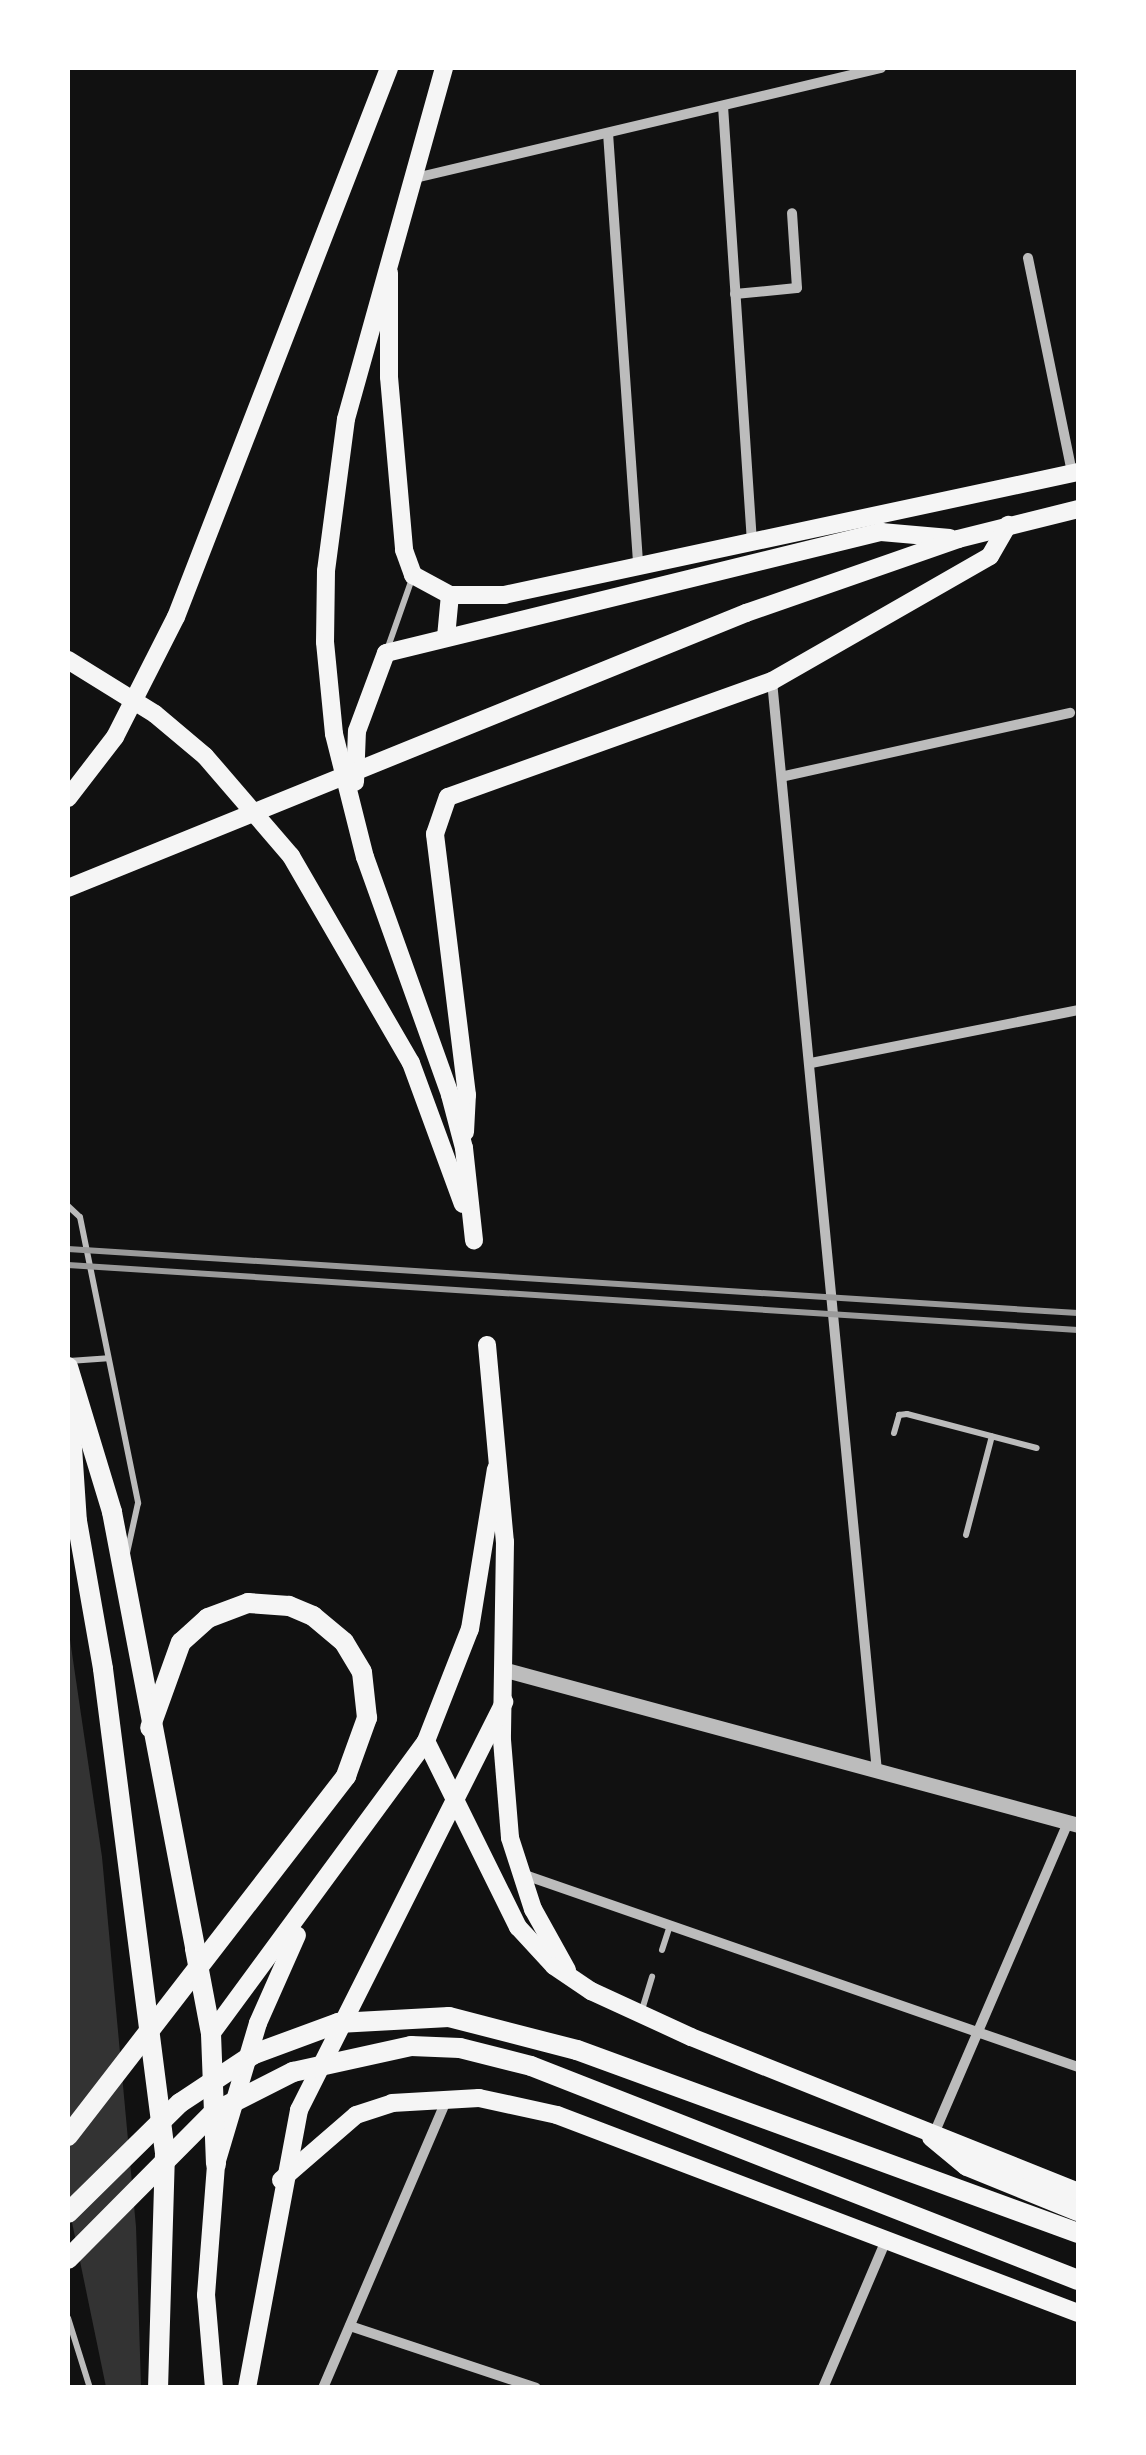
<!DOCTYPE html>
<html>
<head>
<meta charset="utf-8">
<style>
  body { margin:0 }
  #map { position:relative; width:1146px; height:2455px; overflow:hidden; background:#111; font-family:Manrope,sans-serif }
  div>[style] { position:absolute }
  .water>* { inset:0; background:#333 }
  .service>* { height:6px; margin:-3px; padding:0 3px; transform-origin:3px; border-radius:3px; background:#bcbcbc }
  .minor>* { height:10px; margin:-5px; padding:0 5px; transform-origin:5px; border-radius:5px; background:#bcbcbc }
  .tertiary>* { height:15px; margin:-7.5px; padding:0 7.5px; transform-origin:7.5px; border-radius:7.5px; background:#bcbcbc }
  .primary>* { height:18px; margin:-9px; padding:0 9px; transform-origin:9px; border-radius:9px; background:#f5f5f5 }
  .trunk>* { height:20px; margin:-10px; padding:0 10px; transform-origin:10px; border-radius:10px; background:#f5f5f5 }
  .rail>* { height:6px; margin:-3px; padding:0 3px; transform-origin:3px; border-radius:3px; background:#9a9a9a }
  span { translate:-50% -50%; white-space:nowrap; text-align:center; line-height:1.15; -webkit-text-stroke:8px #fff; paint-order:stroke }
  .frame { position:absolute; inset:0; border:70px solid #fff; pointer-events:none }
</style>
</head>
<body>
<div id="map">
  <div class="water">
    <div style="clip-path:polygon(68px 1626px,102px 1857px,136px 2227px,141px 2387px,106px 2387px,68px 2203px)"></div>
  </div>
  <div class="service">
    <div style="left:388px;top:647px;width:72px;rotate:-70.6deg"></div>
    <div style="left:68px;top:1206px;width:16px;rotate:43deg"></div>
    <div style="left:80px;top:1217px;width:292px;rotate:78.5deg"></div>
    <div style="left:138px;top:1503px;width:51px;rotate:102.4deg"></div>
    <div style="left:69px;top:1361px;width:39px;rotate:-4deg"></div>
    <div style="left:894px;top:1433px;width:19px;rotate:-74deg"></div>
    <div style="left:899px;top:1415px;width:8px;rotate:-7deg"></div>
    <div style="left:907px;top:1414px;width:134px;rotate:14.7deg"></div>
    <div style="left:966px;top:1535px;width:102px;rotate:-75.3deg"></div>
    <div style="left:662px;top:1950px;width:25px;rotate:-72deg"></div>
    <div style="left:641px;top:2013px;width:38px;rotate:-73deg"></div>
    <div style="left:68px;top:2318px;width:73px;rotate:72.6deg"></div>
  </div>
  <div class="minor">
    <div style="left:723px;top:106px;width:437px;rotate:86.2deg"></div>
    <div style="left:608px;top:133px;width:434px;rotate:86deg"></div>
    <div style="left:411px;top:179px;width:483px;rotate:-13.3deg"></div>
    <div style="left:1028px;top:258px;width:219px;rotate:78.4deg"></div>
    <div style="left:735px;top:294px;width:62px;rotate:-5.5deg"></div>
    <div style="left:797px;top:288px;width:75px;rotate:-93.8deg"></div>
    <div style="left:772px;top:681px;width:1095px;rotate:84.5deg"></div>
    <div style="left:785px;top:776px;width:292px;rotate:-12.5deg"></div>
    <div style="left:811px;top:1063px;width:272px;rotate:-11.2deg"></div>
    <div style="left:522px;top:1874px;width:589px;rotate:19.14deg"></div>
    <div style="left:933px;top:2136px;width:342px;rotate:-66.7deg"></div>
    <div style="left:350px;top:2326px;width:196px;rotate:18.4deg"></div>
    <div style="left:323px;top:2388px;width:314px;rotate:-66.8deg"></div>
    <div style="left:823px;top:2388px;width:163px;rotate:-66.9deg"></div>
  </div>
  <div class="tertiary">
    <div style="left:506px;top:1670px;width:593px;rotate:15.16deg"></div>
  </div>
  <div class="primary">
    <div style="left:444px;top:68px;width:364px;rotate:105.6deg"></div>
    <div style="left:346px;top:419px;width:153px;rotate:97.5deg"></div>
    <div style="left:326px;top:571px;width:71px;rotate:90.8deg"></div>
    <div style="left:325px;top:642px;width:92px;rotate:84.4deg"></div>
    <div style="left:334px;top:734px;width:127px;rotate:75.9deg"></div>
    <div style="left:365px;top:857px;width:253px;rotate:70.3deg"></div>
    <div style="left:450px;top:1095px;width:55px;rotate:75.2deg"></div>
    <div style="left:464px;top:1148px;width:93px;rotate:83.8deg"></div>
    <div style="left:389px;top:273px;width:104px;rotate:90deg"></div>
    <div style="left:389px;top:377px;width:174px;rotate:85deg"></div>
    <div style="left:404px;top:550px;width:27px;rotate:70deg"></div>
    <div style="left:413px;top:575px;width:42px;rotate:28.4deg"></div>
    <div style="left:450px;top:595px;width:54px"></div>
    <div style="left:504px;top:595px;width:587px;rotate:-12.09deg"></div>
    <div style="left:446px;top:637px;width:42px;rotate:-84.6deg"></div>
    <div style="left:68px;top:660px;width:102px;rotate:31.8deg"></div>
    <div style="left:155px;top:714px;width:65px;rotate:40deg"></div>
    <div style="left:205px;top:756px;width:132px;rotate:49.3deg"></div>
    <div style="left:291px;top:856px;width:239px;rotate:59.9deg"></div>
    <div style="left:411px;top:1063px;width:150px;rotate:69.8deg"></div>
    <div style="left:355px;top:782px;width:51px;rotate:-87.8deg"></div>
    <div style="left:357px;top:731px;width:83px;rotate:-69.6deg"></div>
    <div style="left:386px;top:653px;width:510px;rotate:-13.74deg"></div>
    <div style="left:881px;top:532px;width:69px;rotate:5deg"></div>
    <div style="left:68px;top:798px;width:77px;rotate:-52.4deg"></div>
    <div style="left:115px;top:737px;width:135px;rotate:-63.1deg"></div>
    <div style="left:176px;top:617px;width:589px;rotate:-68.79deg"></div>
    <div style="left:68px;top:888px;width:732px;rotate:-22.08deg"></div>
    <div style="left:746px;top:613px;width:225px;rotate:-19.2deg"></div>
    <div style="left:958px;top:539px;width:124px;rotate:-14deg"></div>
    <div style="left:465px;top:1132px;width:37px;rotate:-87deg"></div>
    <div style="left:467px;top:1095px;width:263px;rotate:-97deg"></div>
    <div style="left:435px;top:834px;width:39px;rotate:-71deg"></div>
    <div style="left:448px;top:797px;width:344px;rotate:-19.7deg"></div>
    <div style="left:772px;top:681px;width:251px;rotate:-29.8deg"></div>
    <div style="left:990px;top:556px;width:36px;rotate:-60deg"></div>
    <div style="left:487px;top:1345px;width:198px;rotate:84.8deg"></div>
    <div style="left:505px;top:1542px;width:198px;rotate:90.9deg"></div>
    <div style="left:502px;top:1740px;width:98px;rotate:85.3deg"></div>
    <div style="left:510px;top:1838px;width:75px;rotate:72.1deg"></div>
    <div style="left:533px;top:1909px;width:70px;rotate:60.9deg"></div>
    <div style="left:426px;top:1741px;width:208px;rotate:63.7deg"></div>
    <div style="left:518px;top:1927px;width:53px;rotate:47.3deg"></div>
    <div style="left:554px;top:1966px;width:45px;rotate:34deg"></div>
    <div style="left:591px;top:1991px;width:110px;rotate:24.7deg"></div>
    <div style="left:691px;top:2037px;width:417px;rotate:21.8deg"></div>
    <div style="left:211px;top:2034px;width:363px;rotate:-53.7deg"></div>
    <div style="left:426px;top:1741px;width:120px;rotate:-68.6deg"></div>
    <div style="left:470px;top:1629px;width:162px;rotate:-80.8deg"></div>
    <div style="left:281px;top:2180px;width:99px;rotate:-40.9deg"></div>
    <div style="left:356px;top:2115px;width:38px;rotate:-18deg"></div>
    <div style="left:392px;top:2103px;width:87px;rotate:-3.3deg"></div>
    <div style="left:479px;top:2098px;width:80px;rotate:12.3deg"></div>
    <div style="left:557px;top:2115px;width:557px;rotate:20.81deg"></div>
    <div style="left:214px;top:2388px;width:93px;rotate:-94.9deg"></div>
    <div style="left:206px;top:2295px;width:131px;rotate:-85.6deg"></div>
    <div style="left:216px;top:2164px;width:147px;rotate:-73.4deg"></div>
    <div style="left:258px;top:2023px;width:96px;rotate:-66.1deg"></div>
    <div style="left:247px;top:2388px;width:283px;rotate:-79.4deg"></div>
    <div style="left:299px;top:2110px;width:457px;rotate:-63.3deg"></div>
  </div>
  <div class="trunk">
    <div style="left:68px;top:1367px;width:152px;rotate:73.1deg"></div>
    <div style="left:112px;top:1512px;width:445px;rotate:79.2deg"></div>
    <div style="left:195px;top:1949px;width:86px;rotate:79.3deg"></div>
    <div style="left:211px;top:2034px;width:130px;rotate:87.8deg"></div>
    <div style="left:68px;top:1387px;width:134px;rotate:86.2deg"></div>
    <div style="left:77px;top:1521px;width:150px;rotate:80deg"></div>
    <div style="left:103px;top:1669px;width:488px;rotate:82.7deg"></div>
    <div style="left:165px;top:2153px;width:235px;rotate:91.7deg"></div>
    <div style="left:68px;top:2136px;width:455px;rotate:-52.3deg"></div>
    <div style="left:346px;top:1776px;width:62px;rotate:-70.1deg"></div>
    <div style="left:367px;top:1718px;width:46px;rotate:-96.2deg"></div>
    <div style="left:362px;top:1672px;width:35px;rotate:-121deg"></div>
    <div style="left:344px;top:1642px;width:40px;rotate:-140deg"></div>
    <div style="left:313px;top:1616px;width:26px;rotate:-157deg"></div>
    <div style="left:289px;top:1606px;width:41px;rotate:-175.8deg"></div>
    <div style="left:248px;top:1603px;width:43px;rotate:159.4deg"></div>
    <div style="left:208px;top:1618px;width:36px;rotate:138deg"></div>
    <div style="left:181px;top:1642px;width:91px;rotate:109.8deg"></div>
    <div style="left:932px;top:2137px;width:45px;rotate:39.6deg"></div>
    <div style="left:967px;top:2166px;width:120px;rotate:22.1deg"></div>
    <div style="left:68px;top:2213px;width:157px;rotate:-44.5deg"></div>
    <div style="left:180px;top:2103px;width:89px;rotate:-33.5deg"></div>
    <div style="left:254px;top:2054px;width:90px;rotate:-20.3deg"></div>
    <div style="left:338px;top:2023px;width:111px;rotate:-3.1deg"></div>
    <div style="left:449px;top:2017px;width:132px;rotate:14.5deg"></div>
    <div style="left:577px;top:2050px;width:533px;rotate:20.07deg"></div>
    <div style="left:68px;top:2259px;width:207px;rotate:-45.2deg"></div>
    <div style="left:214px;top:2112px;width:89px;rotate:-26.9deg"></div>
    <div style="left:293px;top:2072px;width:121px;rotate:-12.4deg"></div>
    <div style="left:411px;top:2046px;width:49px;rotate:2.3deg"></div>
    <div style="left:460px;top:2048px;width:73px;rotate:14.2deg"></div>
    <div style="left:531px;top:2066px;width:587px;rotate:21.37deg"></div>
  </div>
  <div class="rail">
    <div style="left:68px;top:1249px;width:1012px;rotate:3.63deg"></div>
    <div style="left:68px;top:1265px;width:1012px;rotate:3.68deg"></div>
  </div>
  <div class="frame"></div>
</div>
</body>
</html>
